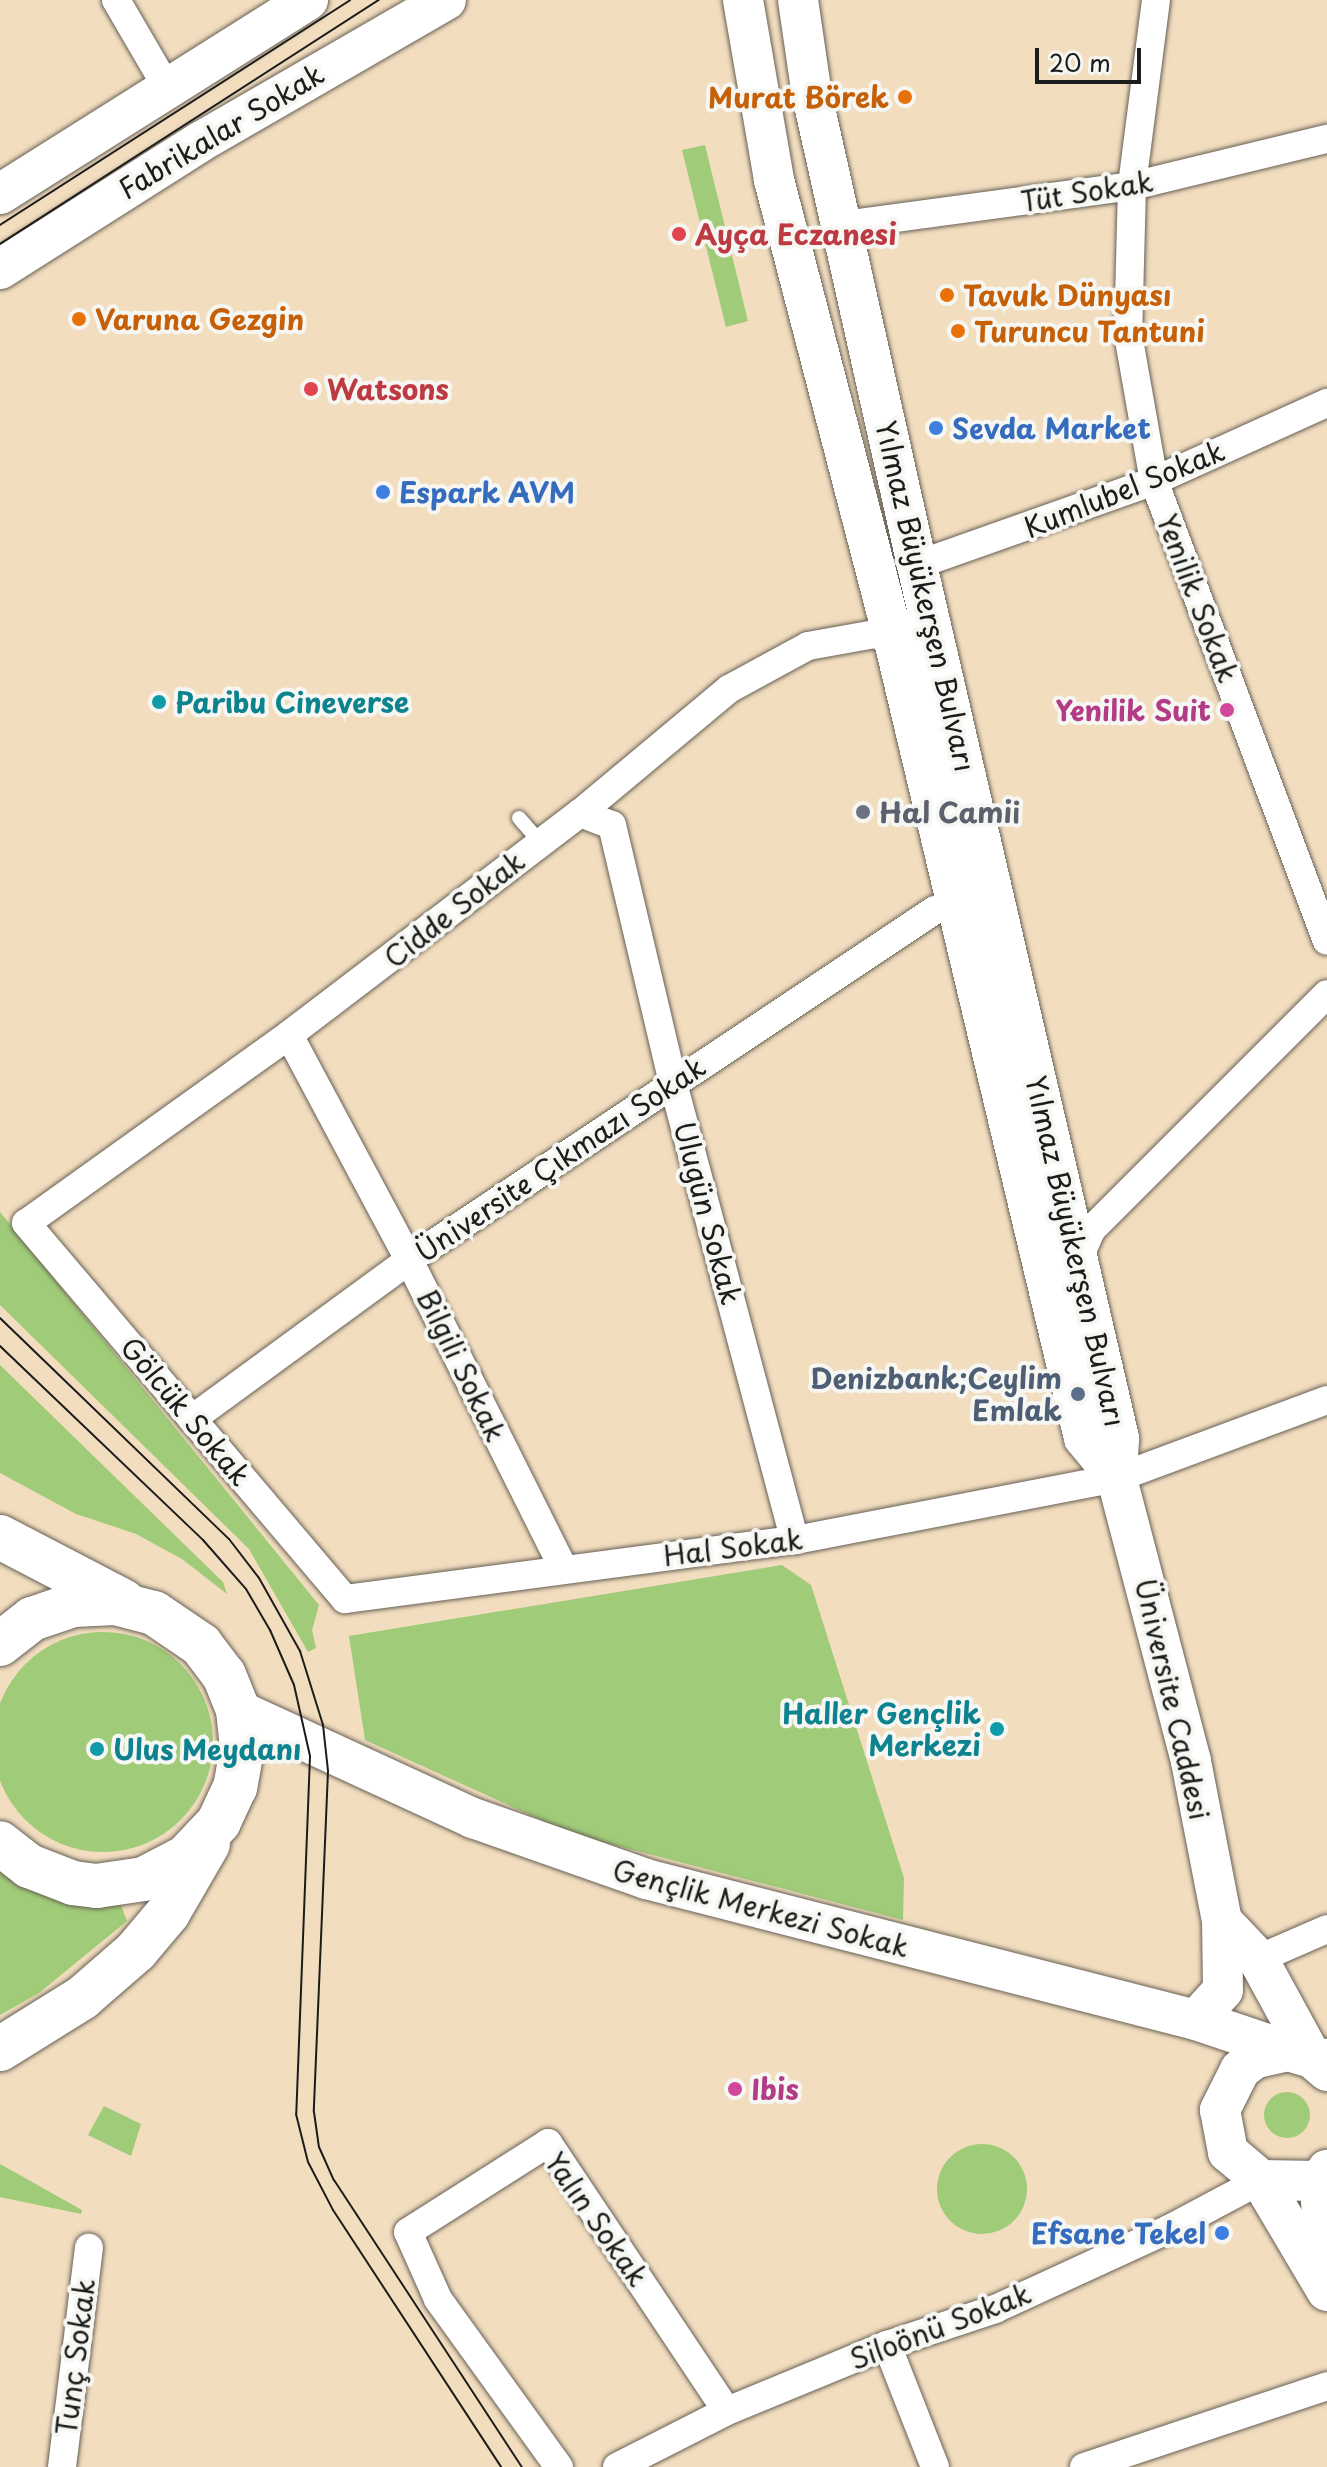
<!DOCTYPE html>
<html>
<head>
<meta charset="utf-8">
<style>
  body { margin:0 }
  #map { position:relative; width:1327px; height:2467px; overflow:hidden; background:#f2ddbf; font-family:"Playpen Sans",sans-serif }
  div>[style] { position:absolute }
  .green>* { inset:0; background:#a0cb78 }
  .round { border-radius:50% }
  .roads { filter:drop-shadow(0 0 2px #676055) drop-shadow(0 0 2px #676055) }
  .lane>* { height:14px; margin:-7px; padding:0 7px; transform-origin:7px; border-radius:7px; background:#fff }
  .street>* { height:28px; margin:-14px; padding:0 14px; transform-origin:14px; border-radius:14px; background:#fff }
  .secondary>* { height:40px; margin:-20px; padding:0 20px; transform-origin:20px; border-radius:20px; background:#fff }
  .primary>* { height:44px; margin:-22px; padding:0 22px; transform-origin:22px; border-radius:22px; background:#fff }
  .tram>* { height:2px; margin:-1px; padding:0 1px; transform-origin:1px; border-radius:1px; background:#1c1c1c }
  .dots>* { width:22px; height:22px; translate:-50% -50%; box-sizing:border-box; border:4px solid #f6f6f2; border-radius:50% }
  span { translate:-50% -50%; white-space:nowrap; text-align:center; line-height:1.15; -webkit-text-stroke:8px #f6f6f2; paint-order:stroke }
  .food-label { font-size:28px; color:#c56008; font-weight:700 }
  .right { translate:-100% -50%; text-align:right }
  .left { translate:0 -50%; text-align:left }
  .street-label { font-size:28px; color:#1c1c1c }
  .health-label { font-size:28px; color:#be3a42; font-weight:700 }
  .shop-label { font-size:28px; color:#366cbe; font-weight:700 }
  .culture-label { font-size:28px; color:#0d838f; font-weight:700 }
  .hotel-label { font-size:28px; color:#b23c85; font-weight:700 }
  .worship-label { font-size:28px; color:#5b616d; font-weight:700 }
  .service-label { font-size:28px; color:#4e5e75; font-weight:700 }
  .scale { position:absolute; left:1035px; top:48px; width:106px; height:36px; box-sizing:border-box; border:4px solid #1c1c1c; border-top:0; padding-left:10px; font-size:24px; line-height:28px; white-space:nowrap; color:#1c1c1c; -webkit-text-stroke:6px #f6f6f2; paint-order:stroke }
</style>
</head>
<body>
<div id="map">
  <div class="green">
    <div style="clip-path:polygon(705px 145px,748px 321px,726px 327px,682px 150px)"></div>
    <div style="clip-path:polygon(0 1212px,319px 1605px,312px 1630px,316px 1648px,308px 1652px,249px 1549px,0 1305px)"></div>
    <div style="clip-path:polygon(0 1365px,223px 1582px,227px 1594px,182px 1559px,136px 1534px,76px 1514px,0 1473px)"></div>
    <div style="clip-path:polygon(782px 1565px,811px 1585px,904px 1878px,903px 1920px,572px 1834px,365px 1740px,349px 1636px)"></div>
    <div class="round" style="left:-7px;top:1632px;width:220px;height:220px"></div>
    <div style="clip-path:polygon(0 1870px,119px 1900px,127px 1921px,39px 1993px,0 2015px)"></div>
    <div class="round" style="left:1264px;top:2092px;width:46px;height:46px"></div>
    <div style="clip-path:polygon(104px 2106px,141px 2124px,131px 2156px,88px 2135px)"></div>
    <div class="round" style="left:937px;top:2144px;width:90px;height:90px"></div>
    <div style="clip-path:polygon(0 2164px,82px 2210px,81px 2214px,0 2197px)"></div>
  </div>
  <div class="roads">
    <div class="lane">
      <div style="left:519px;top:818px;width:32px;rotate:49deg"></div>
    </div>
    <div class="street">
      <div style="left:116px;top:0;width:99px;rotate:59.8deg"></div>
      <div style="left:1156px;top:0;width:188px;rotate:97.4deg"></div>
      <div style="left:1132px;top:186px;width:148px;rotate:91.5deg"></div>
      <div style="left:1128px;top:334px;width:149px;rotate:80deg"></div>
      <div style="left:1154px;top:481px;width:491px;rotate:69.4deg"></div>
      <div style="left:844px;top:225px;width:291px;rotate:-7.7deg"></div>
      <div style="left:1132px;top:186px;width:201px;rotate:-13.6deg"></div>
      <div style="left:917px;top:565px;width:251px;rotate:-19.5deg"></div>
      <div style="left:1154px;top:481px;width:190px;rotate:-24.3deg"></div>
      <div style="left:894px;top:641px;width:20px;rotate:-160deg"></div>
      <div style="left:875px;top:634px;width:68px;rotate:169.8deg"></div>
      <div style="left:808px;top:646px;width:90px;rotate:151.4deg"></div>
      <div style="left:729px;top:689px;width:194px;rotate:140.2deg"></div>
      <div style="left:580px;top:813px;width:366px;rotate:142.7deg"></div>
      <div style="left:289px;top:1035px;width:323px;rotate:144.4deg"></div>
      <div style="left:26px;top:1223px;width:493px;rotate:49.7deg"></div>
      <div style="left:345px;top:1599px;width:454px;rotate:-7.5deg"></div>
      <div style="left:795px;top:1540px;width:328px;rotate:-10.9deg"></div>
      <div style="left:1117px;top:1478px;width:224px;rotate:-20.4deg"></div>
      <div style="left:580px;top:813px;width:34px;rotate:21deg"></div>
      <div style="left:612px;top:825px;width:265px;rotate:76.7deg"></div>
      <div style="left:673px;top:1083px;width:473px;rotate:75.1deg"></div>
      <div style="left:289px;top:1035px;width:255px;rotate:61.9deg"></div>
      <div style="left:409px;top:1260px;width:344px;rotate:63.4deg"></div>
      <div style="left:1078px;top:1260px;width:34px;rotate:-66deg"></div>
      <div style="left:1092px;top:1229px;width:332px;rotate:-45deg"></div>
      <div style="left:192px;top:1419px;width:269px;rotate:-36.2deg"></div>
      <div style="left:409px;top:1260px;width:632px;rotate:-33.64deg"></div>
      <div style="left:1258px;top:1959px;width:75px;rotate:-23.5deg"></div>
      <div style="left:887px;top:2345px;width:131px;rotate:68.5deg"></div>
      <div style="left:62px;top:2467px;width:221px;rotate:-83deg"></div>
      <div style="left:559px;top:2467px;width:207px;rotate:-125.8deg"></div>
      <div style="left:438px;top:2299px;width:73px;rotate:-114.1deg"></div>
      <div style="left:408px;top:2232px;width:166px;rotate:-32.4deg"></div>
      <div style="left:548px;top:2143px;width:322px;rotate:56.3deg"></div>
      <div style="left:617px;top:2467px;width:123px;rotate:-27deg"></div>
      <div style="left:727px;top:2411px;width:173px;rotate:-22.4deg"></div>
      <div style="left:887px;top:2345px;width:114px;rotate:-18.4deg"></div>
      <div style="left:995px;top:2309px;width:192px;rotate:-24.7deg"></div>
      <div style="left:1169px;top:2229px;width:104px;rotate:-28deg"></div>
      <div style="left:1084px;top:2467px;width:256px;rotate:-18.4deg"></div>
    </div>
    <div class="secondary">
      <div style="left:743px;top:0;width:183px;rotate:80.2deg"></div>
      <div style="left:774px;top:180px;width:476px;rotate:75.4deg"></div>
      <div style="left:894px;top:641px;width:819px;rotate:76.59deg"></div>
      <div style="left:1084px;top:1438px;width:52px;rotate:50.5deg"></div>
      <div style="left:0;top:194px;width:364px;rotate:-32.2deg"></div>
      <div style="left:0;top:269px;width:237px;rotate:-32.4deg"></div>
      <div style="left:200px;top:142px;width:284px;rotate:-30deg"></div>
      <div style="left:238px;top:1710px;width:259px;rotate:24.7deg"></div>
      <div style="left:473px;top:1818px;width:183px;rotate:19.4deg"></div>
      <div style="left:646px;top:1879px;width:568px;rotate:14.38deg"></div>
      <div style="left:1196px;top:2020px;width:40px;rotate:-48deg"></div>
      <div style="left:1223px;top:1990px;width:69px;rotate:-90.8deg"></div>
      <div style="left:1222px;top:1921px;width:163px;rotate:-101deg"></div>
      <div style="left:1191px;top:1761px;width:293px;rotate:-104.7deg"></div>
      <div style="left:1117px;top:1478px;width:40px;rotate:-87.1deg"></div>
      <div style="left:1119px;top:1438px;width:896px;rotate:-103.03deg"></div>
      <div style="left:917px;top:565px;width:488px;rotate:-102.6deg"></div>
      <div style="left:811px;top:89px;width:90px;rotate:-98.3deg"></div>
      <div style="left:1222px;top:1921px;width:52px;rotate:46.5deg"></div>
      <div style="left:1258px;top:1959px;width:113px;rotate:61.4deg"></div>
      <div style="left:1312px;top:2058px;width:15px;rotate:4deg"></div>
      <div style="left:1196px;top:2020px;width:97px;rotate:18.6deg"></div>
      <div style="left:1327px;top:2071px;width:20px;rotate:-139deg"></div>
      <div style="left:1312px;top:2058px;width:25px;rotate:-164deg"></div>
      <div style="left:1288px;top:2051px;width:35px;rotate:167deg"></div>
      <div style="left:1254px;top:2059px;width:18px;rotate:142deg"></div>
      <div style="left:1240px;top:2070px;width:45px;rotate:116.6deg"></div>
      <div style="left:1220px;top:2110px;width:43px;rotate:79.2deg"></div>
      <div style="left:1228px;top:2152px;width:43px;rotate:40.3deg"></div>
      <div style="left:1261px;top:2180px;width:58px;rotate:1deg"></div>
      <div style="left:1319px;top:2181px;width:14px;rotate:-54deg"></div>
      <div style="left:1261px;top:2180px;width:129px;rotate:59.3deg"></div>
      <div style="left:1327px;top:2184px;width:9px;rotate:-159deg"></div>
      <div style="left:1319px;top:2181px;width:84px;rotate:84.6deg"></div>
    </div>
    <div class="primary">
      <div style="left:0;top:1537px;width:139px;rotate:27.5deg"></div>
      <div style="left:0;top:1644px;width:41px;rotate:-38deg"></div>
      <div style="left:32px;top:1619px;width:43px;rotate:-18.9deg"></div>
      <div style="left:73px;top:1605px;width:42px;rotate:-2.7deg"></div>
      <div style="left:115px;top:1603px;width:40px;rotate:14.4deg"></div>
      <div style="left:154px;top:1613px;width:57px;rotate:34.2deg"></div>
      <div style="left:201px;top:1645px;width:38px;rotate:53deg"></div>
      <div style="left:224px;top:1675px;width:38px;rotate:68deg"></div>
      <div style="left:238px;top:1710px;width:39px;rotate:84deg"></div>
      <div style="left:242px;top:1749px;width:39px;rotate:100deg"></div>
      <div style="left:235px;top:1787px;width:38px;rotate:115deg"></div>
      <div style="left:219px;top:1822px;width:48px;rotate:133.3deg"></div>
      <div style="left:186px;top:1857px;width:47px;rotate:152.4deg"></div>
      <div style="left:144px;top:1879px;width:48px;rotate:171.5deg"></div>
      <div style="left:97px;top:1886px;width:24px;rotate:-173deg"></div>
      <div style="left:73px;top:1883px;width:47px;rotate:-158.9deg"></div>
      <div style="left:29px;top:1866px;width:37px;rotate:-142deg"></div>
      <div style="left:0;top:2049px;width:97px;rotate:-31.9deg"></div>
      <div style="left:82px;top:1998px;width:72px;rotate:-41deg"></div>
      <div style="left:136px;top:1951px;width:50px;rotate:-49.9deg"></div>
      <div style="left:168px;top:1913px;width:80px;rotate:-59.9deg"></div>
    </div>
  </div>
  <div class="tram">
    <div style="left:0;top:225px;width:416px;rotate:-32.7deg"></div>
    <div style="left:0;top:244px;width:451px;rotate:-32.8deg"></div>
    <div style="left:0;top:1318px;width:318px;rotate:44deg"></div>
    <div style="left:229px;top:1539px;width:49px;rotate:52.4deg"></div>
    <div style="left:259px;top:1578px;width:84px;rotate:60.7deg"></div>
    <div style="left:300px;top:1651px;width:77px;rotate:72.7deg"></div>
    <div style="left:323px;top:1725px;width:46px;rotate:83.8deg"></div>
    <div style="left:328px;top:1771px;width:341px;rotate:92.4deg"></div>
    <div style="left:314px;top:2112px;width:35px;rotate:82deg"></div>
    <div style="left:319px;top:2147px;width:36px;rotate:66deg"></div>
    <div style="left:334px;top:2180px;width:343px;rotate:56.8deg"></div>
    <div style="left:0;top:1346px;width:281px;rotate:43.7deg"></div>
    <div style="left:203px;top:1540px;width:65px;rotate:48.7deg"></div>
    <div style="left:246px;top:1589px;width:48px;rotate:59.7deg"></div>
    <div style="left:270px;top:1630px;width:60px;rotate:66.4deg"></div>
    <div style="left:294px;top:1685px;width:73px;rotate:77.3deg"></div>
    <div style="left:310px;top:1756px;width:358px;rotate:92.2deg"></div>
    <div style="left:296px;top:2114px;width:49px;rotate:76deg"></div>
    <div style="left:308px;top:2162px;width:54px;rotate:62.5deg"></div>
    <div style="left:333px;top:2210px;width:307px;rotate:56.8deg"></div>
  </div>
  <div class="dots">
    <div style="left:905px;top:97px;background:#e8710a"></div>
    <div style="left:679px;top:234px;background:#e0444e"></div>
    <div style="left:947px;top:295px;background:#e8710a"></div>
    <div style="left:79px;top:319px;background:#e8710a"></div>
    <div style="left:958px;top:331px;background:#e8710a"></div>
    <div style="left:311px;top:389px;background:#e0444e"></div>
    <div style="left:936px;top:428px;background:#3f7fe0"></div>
    <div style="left:383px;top:492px;background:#3f7fe0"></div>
    <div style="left:159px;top:702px;background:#0f9aa8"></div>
    <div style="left:1227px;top:710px;background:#d1479c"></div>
    <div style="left:863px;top:812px;background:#6b7280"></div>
    <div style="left:1078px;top:1394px;background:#5c6f8a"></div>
    <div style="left:997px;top:1729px;background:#0f9aa8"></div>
    <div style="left:97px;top:1749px;background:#0f9aa8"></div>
    <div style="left:735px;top:2089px;background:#d1479c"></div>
    <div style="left:1222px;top:2233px;background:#3f7fe0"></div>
  </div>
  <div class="food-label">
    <span class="right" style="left:889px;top:97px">Murat Börek</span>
    <span class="left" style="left:963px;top:295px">Tavuk Dünyası</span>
    <span class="left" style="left:95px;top:319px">Varuna Gezgin</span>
    <span class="left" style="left:974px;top:331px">Turuncu Tantuni</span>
  </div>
  <div class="street-label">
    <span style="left:221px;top:131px;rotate:-31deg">Fabrikalar Sokak</span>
    <span style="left:1087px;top:191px;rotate:-9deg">Tüt Sokak</span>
    <span style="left:1124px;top:489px;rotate:-22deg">Kumlubel Sokak</span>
    <span style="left:926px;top:596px;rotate:77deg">Yılmaz Büyükerşen Bulvarı</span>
    <span style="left:1198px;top:598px;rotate:69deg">Yenilik Sokak</span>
    <span style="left:454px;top:909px;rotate:-38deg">Cidde Sokak</span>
    <span style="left:560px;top:1159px;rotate:-34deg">Üniversite Çıkmazı Sokak</span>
    <span style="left:708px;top:1213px;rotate:75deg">Ulugün Sokak</span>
    <span style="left:1076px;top:1251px;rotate:77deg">Yılmaz Büyükerşen Bulvarı</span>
    <span style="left:462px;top:1365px;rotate:64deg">Bilgili Sokak</span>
    <span style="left:186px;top:1411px;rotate:50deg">Gölcük Sokak</span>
    <span style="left:733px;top:1547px;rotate:-7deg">Hal Sokak</span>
    <span style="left:1173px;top:1699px;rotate:77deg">Üniversite Caddesi</span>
    <span style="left:761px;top:1908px;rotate:15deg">Gençlik Merkezi Sokak</span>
    <span style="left:597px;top:2219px;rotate:55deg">Yalın Sokak</span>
    <span style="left:940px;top:2326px;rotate:-21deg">Siloönü Sokak</span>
    <span style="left:75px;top:2357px;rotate:-83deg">Tunç Sokak</span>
  </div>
  <div class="health-label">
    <span class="left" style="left:695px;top:234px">Ayça Eczanesi</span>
    <span class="left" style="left:327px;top:389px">Watsons</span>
  </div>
  <div class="shop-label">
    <span class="left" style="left:952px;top:428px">Sevda Market</span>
    <span class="left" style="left:399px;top:492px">Espark AVM</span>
    <span class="right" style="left:1206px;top:2233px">Efsane Tekel</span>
  </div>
  <div class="culture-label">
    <span class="left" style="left:175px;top:702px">Paribu Cineverse</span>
    <span class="right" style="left:981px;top:1729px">Haller Gençlik<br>Merkezi</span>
    <span class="left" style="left:113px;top:1749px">Ulus Meydanı</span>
  </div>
  <div class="hotel-label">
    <span class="right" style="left:1211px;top:710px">Yenilik Suit</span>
    <span class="left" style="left:751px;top:2089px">Ibis</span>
  </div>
  <div class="worship-label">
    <span class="left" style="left:879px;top:812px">Hal Camii</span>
  </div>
  <div class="service-label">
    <span class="right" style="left:1062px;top:1394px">Denizbank;Ceylim<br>Emlak</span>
  </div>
  <div class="scale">20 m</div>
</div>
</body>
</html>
